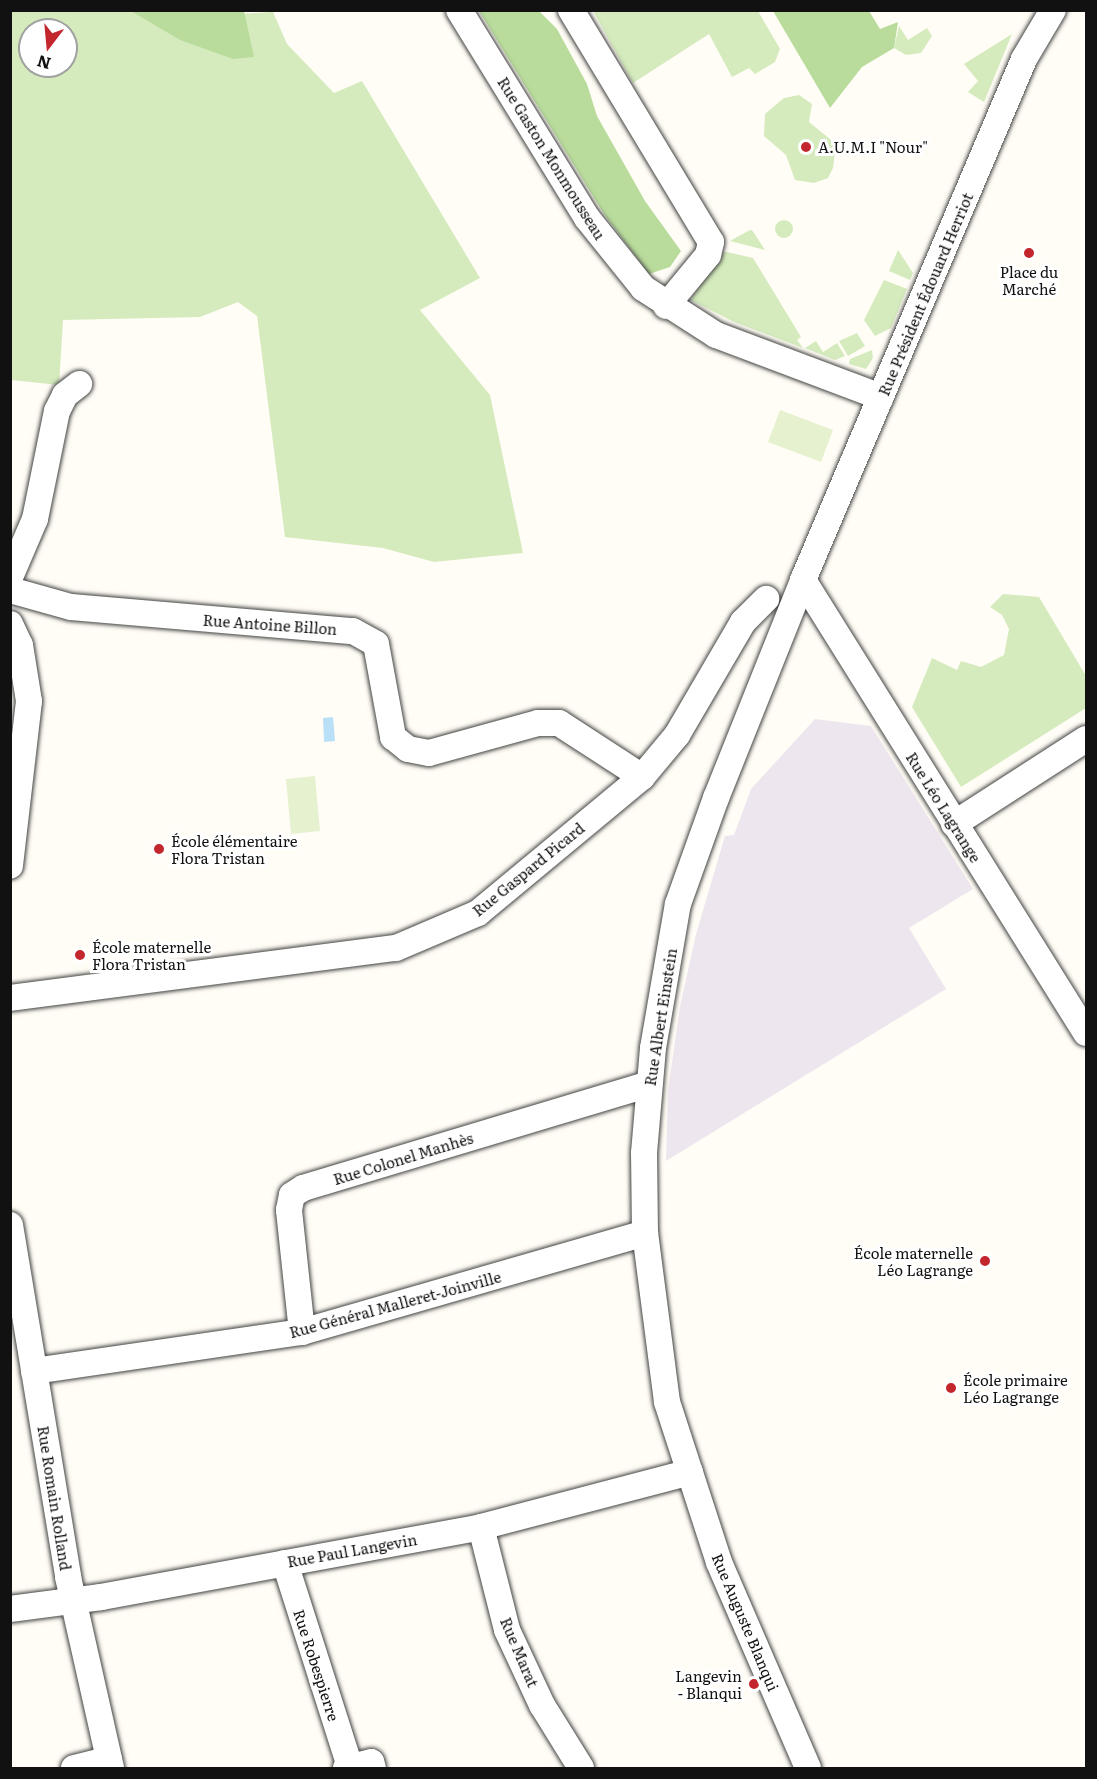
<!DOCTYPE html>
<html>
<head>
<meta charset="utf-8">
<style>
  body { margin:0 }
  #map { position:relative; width:1097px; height:1779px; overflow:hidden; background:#fffdf5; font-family:Literata,serif }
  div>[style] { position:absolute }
  .industrial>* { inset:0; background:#eee6ef }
  .green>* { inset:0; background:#d5ebbd }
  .round { border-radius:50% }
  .forest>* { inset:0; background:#b9dc9c }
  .pitch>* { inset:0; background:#e6f2cf }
  .water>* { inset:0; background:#b9e0f7 }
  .roads { filter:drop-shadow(0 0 2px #444) drop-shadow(0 0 2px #444) }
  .minor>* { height:26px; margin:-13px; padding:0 13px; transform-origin:13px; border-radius:13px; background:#fff }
  .dots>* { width:16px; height:16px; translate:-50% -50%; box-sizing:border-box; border:3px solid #fff; border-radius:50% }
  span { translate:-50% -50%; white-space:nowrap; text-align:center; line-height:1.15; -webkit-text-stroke:6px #fff; paint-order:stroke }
  .poi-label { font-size:15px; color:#111 }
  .left { translate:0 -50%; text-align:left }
  .right { translate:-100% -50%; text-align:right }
  .street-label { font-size:15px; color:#111 }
  .frame { position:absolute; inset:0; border:12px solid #111; pointer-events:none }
  .north { position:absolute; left:18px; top:18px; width:60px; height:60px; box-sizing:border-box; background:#fff; border:2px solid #a0a0a0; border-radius:50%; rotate:196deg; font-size:16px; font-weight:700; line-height:24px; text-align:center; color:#111 }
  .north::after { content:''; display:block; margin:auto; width:21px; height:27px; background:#c4262e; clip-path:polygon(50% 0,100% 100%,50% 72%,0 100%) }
</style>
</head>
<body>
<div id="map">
  <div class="industrial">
    <div style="clip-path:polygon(815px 719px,871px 726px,973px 889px,909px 928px,946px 989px,666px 1161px,668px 1090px,680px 1007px,696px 934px,725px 836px,734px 835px,751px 789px)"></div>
  </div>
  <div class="green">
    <div style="clip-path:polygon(evenodd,232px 10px,237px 14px,273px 12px,287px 44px,334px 93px,362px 81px,480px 278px,420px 310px,490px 395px,523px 553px,434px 562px,383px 548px,285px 537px,257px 316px,238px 302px,200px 317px,63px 320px,59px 385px,11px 380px,10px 11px,232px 10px,30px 30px,66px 30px,66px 66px,30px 66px,30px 30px)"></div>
    <div style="clip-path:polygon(593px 11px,758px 11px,780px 49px,775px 62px,755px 74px,749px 68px,732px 77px,709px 34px,633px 83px)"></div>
    <div style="clip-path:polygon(899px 26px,908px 40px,927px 28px,932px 36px,921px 53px,906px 55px,894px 48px)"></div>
    <div style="clip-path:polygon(1012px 34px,984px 102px,968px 92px,978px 81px,964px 64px)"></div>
    <div style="clip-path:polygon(799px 95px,812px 104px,809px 122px,836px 144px,833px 168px,828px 178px,814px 183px,795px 180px,786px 155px,764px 136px,765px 114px,784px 98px)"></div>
    <div class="round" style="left:775px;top:220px;width:18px;height:18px"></div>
    <div style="clip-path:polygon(750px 230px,752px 230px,765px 250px,730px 241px)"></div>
    <div style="clip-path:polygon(898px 250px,913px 273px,910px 280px,889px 271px)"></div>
    <div style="clip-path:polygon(727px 252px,753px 258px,801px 337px,797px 340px,803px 348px,734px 322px,691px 300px,718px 253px)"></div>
    <div style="clip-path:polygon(884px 280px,907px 289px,891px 328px,875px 336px,864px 320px)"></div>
    <div style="clip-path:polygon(857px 333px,865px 346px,848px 356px,839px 341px)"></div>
    <div style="clip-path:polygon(816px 341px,823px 352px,837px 343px,845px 356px,835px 360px,805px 348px)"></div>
    <div style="clip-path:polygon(872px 350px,873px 358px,866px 369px,849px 364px,850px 359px)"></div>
    <div style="clip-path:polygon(1003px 594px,1039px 597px,1086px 676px,1086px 708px,961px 787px,912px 707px,932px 658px,957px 670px,961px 661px,981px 667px,1004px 655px,1009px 629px,1002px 615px,990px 607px)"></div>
  </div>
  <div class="forest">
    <div style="clip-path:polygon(131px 11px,244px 11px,254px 57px,233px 59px,180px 40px)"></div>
    <div style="clip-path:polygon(479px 11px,539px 11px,557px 29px,587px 84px,597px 116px,645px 201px,681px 251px,670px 267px,649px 274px,604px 214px)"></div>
    <div style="clip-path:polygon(773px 11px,869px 11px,880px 29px,898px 22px,894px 48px,862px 67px,830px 108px)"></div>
  </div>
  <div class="pitch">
    <div style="clip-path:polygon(780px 410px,833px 430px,821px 462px,768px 442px)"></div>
    <div style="clip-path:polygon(315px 776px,320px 831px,291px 834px,286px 779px)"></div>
  </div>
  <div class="water">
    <div style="clip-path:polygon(333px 717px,335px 741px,324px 742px,323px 718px)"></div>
  </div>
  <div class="roads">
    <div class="minor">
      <div style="left:459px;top:10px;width:244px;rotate:58.4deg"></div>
      <div style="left:587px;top:218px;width:90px;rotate:51.3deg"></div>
      <div style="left:643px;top:288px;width:87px;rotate:32.8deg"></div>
      <div style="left:716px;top:335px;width:176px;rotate:20.6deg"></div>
      <div style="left:571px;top:10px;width:271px;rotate:58.9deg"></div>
      <div style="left:711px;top:242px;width:13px;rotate:103deg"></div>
      <div style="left:708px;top:255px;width:66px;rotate:129.5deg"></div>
      <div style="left:10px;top:577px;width:63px;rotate:-66.7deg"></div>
      <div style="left:35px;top:519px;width:110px;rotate:-78.5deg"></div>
      <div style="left:57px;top:411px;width:18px;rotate:-63deg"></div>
      <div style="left:65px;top:395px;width:18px;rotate:-38deg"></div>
      <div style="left:803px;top:580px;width:534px;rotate:58.01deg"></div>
      <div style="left:10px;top:590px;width:63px;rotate:15.6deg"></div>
      <div style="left:71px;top:607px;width:283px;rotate:4.9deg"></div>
      <div style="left:353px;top:631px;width:26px;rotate:29deg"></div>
      <div style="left:376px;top:644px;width:95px;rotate:79.6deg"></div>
      <div style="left:393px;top:737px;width:19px;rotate:39deg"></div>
      <div style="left:408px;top:749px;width:21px;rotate:11deg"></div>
      <div style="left:429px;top:753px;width:113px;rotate:-15.4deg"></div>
      <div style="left:538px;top:723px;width:21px"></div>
      <div style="left:559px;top:723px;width:99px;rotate:33deg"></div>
      <div style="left:10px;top:624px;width:23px;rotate:65deg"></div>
      <div style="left:20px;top:645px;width:57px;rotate:80.9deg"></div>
      <div style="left:29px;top:701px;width:166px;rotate:96.6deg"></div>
      <div style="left:954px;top:824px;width:157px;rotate:-32.8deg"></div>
      <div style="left:10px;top:998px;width:389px;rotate:-7.4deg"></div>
      <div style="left:396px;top:948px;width:89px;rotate:-23.1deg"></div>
      <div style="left:478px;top:913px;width:213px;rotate:-39.7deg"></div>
      <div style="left:642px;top:777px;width:55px;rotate:-50.2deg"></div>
      <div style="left:677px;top:735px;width:131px;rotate:-59.7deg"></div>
      <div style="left:743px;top:622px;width:33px;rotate:-45deg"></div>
      <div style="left:10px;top:1225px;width:357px;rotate:80.6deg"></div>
      <div style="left:68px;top:1577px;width:196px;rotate:77.3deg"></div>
      <div style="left:302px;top:1332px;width:123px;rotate:-96.1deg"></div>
      <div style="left:289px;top:1210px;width:15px;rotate:-79deg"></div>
      <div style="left:292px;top:1195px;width:13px;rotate:-32deg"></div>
      <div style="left:303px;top:1188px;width:361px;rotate:-16.7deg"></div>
      <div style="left:34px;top:1371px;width:271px;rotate:-8.3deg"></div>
      <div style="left:302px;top:1332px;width:357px;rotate:-16.1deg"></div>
      <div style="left:481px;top:1527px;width:106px;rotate:75.8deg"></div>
      <div style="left:507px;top:1630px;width:83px;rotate:65deg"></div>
      <div style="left:542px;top:1705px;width:74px;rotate:58.2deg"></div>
      <div style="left:285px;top:1563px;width:214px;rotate:72.3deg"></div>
      <div style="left:10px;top:1609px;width:92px;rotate:-7.5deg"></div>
      <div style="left:101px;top:1597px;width:386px;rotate:-10.4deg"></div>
      <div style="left:481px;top:1527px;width:216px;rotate:-14.7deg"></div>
      <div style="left:74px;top:1768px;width:36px;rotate:-14deg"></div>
      <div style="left:346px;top:1768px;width:26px;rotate:-13deg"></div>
      <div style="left:371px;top:1762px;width:6px;rotate:72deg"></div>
      <div style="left:808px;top:1768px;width:224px;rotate:-113.4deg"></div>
      <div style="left:719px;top:1562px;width:168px;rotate:-108deg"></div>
      <div style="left:667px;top:1402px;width:170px;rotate:-97.4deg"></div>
      <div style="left:645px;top:1233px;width:80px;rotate:-90.7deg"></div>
      <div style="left:644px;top:1153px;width:105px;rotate:-85.1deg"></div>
      <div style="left:653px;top:1048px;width:146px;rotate:-80.2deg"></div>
      <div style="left:678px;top:904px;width:113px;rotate:-70.3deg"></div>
      <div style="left:716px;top:798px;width:235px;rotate:-68.2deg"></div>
      <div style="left:803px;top:580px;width:566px;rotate:-67.01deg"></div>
      <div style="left:1024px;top:59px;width:57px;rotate:-59.4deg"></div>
    </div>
  </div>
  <div class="dots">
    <div style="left:806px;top:147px;background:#c4262e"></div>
    <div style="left:1029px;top:253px;background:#c4262e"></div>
    <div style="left:159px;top:849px;background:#c4262e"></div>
    <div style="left:80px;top:955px;background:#c4262e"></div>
    <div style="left:985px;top:1261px;background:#c4262e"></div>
    <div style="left:951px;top:1388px;background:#c4262e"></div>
    <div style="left:754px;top:1684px;background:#c4262e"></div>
  </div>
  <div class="poi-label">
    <span class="left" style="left:818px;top:147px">A.U.M.I "Nour"</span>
    <span style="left:1029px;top:280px">Place du<br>Marché</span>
    <span class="left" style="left:171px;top:849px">École élémentaire<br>Flora Tristan</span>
    <span class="left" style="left:92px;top:955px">École maternelle<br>Flora Tristan</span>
    <span class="right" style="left:973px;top:1261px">École maternelle<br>Léo Lagrange</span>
    <span class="left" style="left:963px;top:1388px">École primaire<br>Léo Lagrange</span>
    <span class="right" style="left:742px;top:1684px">Langevin<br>- Blanqui</span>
  </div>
  <div class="street-label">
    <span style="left:552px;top:158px;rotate:58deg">Rue Gaston Monmousseau</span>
    <span style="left:925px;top:294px;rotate:-67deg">Rue Président Édouard Herriot</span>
    <span style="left:270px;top:624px;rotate:4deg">Rue Antoine Billon</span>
    <span style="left:944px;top:807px;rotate:58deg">Rue Léo Lagrange</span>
    <span style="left:528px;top:869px;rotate:-39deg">Rue Gaspard Picard</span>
    <span style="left:660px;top:1017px;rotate:-81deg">Rue Albert Einstein</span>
    <span style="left:403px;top:1158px;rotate:-17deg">Rue Colonel Manhès</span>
    <span style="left:395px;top:1304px;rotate:-15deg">Rue Général Malleret-Joinville</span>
    <span style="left:55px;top:1498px;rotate:81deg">Rue Romain Rolland</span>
    <span style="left:352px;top:1550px;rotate:-10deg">Rue Paul Langevin</span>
    <span style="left:746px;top:1622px;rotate:67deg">Rue Auguste Blanqui</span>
    <span style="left:520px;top:1652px;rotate:67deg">Rue Marat</span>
    <span style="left:317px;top:1665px;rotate:72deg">Rue Robespierre</span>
  </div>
  <div class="frame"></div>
  <div class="north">N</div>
</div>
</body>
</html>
